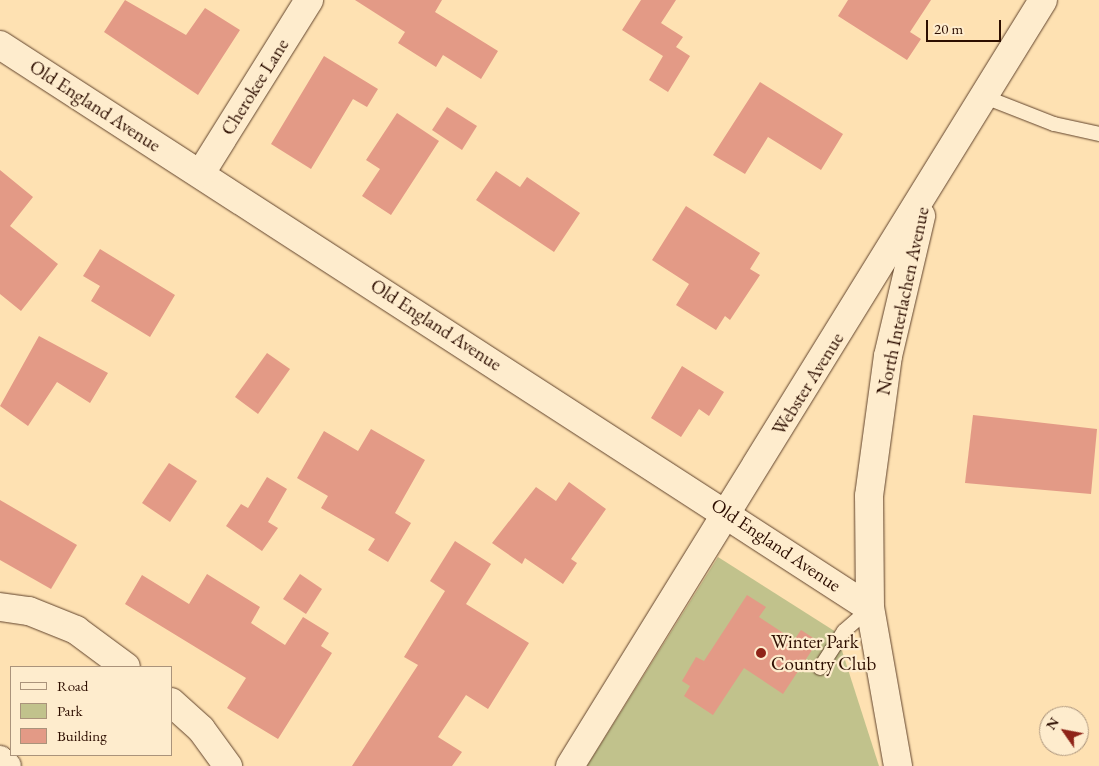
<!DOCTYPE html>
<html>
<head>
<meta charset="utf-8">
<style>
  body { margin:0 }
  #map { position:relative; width:1099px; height:766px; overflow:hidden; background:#fee1b2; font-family:"EB Garamond",serif }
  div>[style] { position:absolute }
  .green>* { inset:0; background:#c1c28c }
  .building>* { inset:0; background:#e39a86 }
  .roads { filter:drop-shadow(0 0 1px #61432c) drop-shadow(0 0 1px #61432c) }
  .service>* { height:14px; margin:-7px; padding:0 7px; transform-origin:7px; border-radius:7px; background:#feeccd }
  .minor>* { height:28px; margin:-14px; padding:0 14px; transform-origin:14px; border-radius:14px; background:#feeccd }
  .dots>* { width:14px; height:14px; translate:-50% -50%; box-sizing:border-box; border:2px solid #feeccd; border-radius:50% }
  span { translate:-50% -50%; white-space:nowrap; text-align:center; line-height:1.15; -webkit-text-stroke:4.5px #feeccd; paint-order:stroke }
  .street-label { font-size:19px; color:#2d0e00 }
  .poi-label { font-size:19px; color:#2d0e00 }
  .left { translate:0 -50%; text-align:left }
  .legend { position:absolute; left:10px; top:666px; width:162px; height:90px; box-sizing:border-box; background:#feeccd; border:1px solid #aa937b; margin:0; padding:6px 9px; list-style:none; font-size:15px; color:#2d0e00 }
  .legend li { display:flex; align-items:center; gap:10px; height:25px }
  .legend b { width:25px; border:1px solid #aa937b }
  .north { position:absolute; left:1039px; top:706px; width:50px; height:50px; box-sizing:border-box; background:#feeccd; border:1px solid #aa937b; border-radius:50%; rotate:303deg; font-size:14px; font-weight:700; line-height:20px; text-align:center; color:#2d0e00 }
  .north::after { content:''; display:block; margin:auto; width:18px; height:22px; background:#8f2418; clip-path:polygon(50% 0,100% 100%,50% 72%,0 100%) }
  .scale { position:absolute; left:926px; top:20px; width:75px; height:22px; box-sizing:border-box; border:2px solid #2d0e00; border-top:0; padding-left:6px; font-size:15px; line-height:18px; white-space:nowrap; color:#2d0e00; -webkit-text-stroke:4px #feeccd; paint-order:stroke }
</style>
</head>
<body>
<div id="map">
  <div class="green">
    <div style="clip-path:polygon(718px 557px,836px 632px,879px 766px,587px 766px)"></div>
  </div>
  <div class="building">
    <div style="clip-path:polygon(125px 0,186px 35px,205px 8px,240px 30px,198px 95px,104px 32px)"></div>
    <div style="clip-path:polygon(355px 0,442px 0,435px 12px,498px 51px,481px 79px,443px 55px,436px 67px,398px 43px,405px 32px)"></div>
    <div style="clip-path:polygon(641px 0,676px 0,661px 23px,683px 37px,676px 47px,690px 56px,668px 92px,649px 80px,663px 56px,622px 30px)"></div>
    <div style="clip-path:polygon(848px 0,931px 0,910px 32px,921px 39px,907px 60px,838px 16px)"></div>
    <div style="clip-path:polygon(324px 56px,378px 89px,367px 107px,353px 99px,311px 169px,271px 144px)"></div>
    <div style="clip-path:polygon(760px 82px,843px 134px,821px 170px,768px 137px,745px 174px,713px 155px)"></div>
    <div style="clip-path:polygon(447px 107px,477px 126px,462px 150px,432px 130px)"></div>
    <div style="clip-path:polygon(397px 113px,439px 141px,391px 215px,362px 196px,380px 169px,366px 160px)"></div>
    <div style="clip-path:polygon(0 170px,33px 197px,10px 226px,58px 264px,21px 311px,0 294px)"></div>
    <div style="clip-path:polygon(496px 171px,520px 187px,527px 177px,580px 213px,554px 252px,476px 200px)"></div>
    <div style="clip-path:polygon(686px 206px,760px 253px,750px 269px,760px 275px,730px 320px,725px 316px,716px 330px,676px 305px,689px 284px,652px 260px)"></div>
    <div style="clip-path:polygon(100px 249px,175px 295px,150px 337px,91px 301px,100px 286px,83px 276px)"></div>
    <div style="clip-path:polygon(39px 336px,108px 373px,90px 403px,57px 382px,28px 426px,0 406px)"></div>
    <div style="clip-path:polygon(267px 353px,290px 369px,258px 414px,235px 397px)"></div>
    <div style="clip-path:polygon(682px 366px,724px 392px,709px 416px,699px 409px,681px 437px,651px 418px)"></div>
    <div style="clip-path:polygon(973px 415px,1097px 429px,1091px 494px,965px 483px)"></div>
    <div style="clip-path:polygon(371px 429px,425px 460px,395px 513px,411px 523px,388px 562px,368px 550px,375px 539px,321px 508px,328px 496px,297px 478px,324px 431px,358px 451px)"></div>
    <div style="clip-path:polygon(169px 463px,197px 481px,170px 522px,142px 503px)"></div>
    <div style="clip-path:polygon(267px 477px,287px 489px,268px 522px,278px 528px,262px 551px,226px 526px,241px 504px,248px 508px)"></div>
    <div style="clip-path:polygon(569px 482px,606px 509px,571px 559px,577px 563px,563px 584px,525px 558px,522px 564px,492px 543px,536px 487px,556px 501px)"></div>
    <div style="clip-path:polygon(0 500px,77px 545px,51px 589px,0 560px)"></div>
    <div style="clip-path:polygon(455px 541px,491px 564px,466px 604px,529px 643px,488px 709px,466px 695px,438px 737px,462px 752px,452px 766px,352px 766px,418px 665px,404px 657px,445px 591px,430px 581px)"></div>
    <div style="clip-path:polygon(207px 574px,260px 607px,251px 623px,285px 645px,303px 617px,329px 633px,321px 646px,332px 653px,278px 739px,227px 708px,246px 678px,125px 604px,142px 575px,189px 604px)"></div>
    <div style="clip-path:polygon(300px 574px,322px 589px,306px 614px,283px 599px)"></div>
    <div style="clip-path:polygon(747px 595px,766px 607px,759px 617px,794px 640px,801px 630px,818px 641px,783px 694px,744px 668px,713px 715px,684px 696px,690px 686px,682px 681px,696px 657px,704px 661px)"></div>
  </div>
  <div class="roads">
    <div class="service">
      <div style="left:985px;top:97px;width:74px;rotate:21.4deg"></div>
      <div style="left:1054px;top:124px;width:46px;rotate:12.5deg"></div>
      <div style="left:820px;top:668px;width:44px;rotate:-57deg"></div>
      <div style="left:844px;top:631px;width:35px;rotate:-41deg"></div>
    </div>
    <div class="minor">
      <div style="left:0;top:45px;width:1036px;rotate:32.91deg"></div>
      <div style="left:201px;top:173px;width:204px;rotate:-58deg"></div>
      <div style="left:0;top:607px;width:29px;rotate:8deg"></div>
      <div style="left:29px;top:611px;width:51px;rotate:22deg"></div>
      <div style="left:76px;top:630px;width:62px;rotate:36.5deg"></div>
      <div style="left:171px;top:702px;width:40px;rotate:42deg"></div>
      <div style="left:201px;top:729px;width:46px;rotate:53.9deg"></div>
      <div style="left:0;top:760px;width:9px;rotate:41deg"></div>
      <div style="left:570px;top:766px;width:900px;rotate:-58.3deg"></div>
      <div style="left:898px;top:766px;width:160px;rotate:-100deg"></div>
      <div style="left:870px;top:608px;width:112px;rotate:-90.5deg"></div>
      <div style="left:869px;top:496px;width:141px;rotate:-82.3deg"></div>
      <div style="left:888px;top:356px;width:144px;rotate:-76.7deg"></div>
    </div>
  </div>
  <div class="dots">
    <div style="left:761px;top:653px;background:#8f2418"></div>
  </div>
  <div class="street-label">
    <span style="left:255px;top:87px;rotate:-58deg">Cherokee Lane</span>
    <span style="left:95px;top:106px;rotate:33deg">Old England Avenue</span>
    <span style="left:903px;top:301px;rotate:-78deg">North Interlachen Avenue</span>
    <span style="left:436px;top:325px;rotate:33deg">Old England Avenue</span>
    <span style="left:808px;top:384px;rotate:-58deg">Webster Avenue</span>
    <span style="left:776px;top:545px;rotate:34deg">Old England Avenue</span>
  </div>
  <div class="poi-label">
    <span class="left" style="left:771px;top:653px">Winter Park<br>Country Club</span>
  </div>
  <ul class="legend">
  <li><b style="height:6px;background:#feeccd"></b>Road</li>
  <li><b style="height:14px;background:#c1c28c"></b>Park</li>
  <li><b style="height:14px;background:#e39a86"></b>Building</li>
  </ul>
  <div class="north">N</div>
  <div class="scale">20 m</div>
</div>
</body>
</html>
